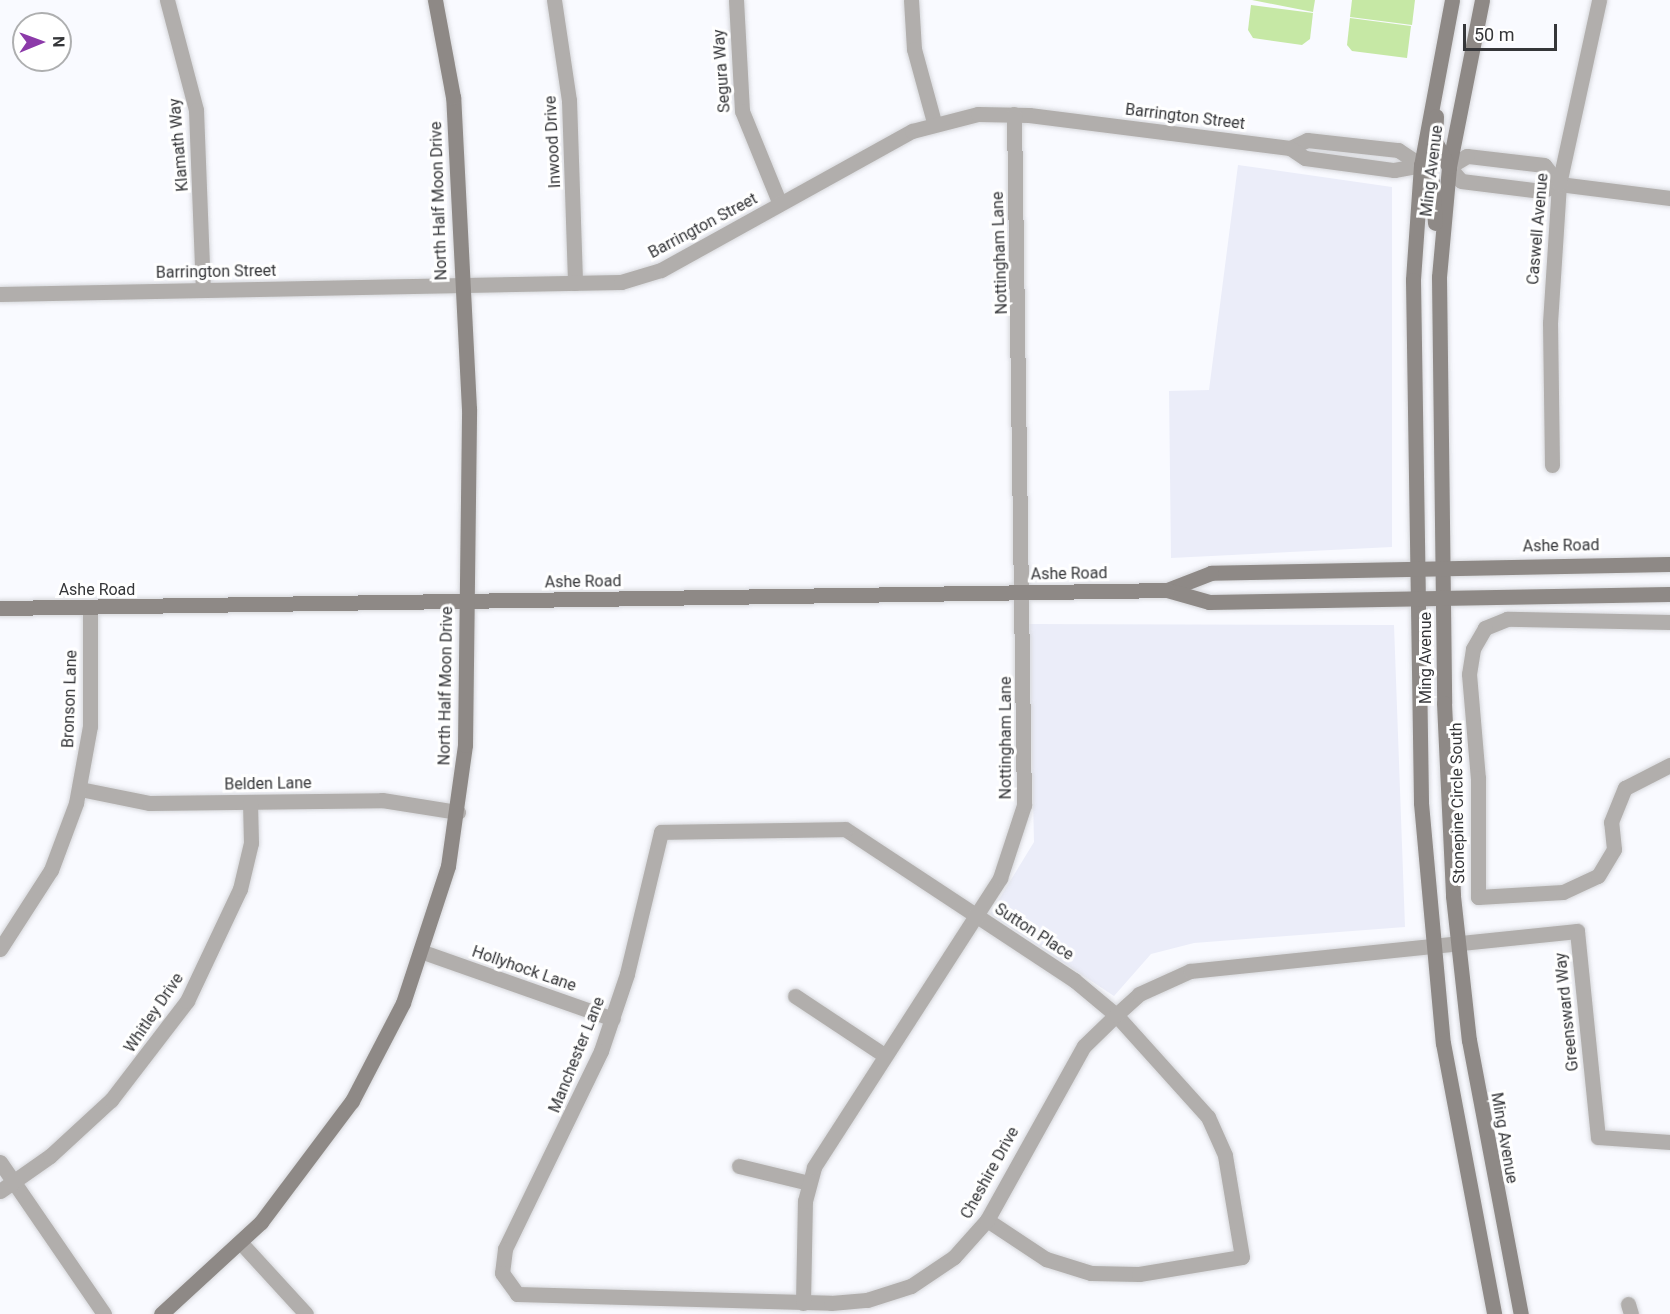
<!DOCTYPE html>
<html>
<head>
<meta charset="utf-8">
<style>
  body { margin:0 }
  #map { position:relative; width:1670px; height:1314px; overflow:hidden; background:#f9faff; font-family:Roboto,sans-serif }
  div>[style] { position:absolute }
  .built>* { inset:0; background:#ebedf9 }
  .green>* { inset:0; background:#c6e8a5 }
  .roads { filter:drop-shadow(0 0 2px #d6d7db) drop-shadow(0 0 2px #d6d7db) }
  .street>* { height:15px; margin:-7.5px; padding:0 7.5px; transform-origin:7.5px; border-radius:7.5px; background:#b1aeac }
  .secondary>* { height:15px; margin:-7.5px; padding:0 7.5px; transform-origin:7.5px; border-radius:7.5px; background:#8e8986 }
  span { translate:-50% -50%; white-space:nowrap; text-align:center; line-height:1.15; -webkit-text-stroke:6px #fff; paint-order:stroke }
  .street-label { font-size:16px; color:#353639 }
  .north { position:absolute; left:12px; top:12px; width:60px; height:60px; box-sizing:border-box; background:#fff; border:2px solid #aeafb0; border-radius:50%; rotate:89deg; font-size:16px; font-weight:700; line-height:24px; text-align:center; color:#353639 }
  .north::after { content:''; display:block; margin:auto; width:21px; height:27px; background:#8c3aa9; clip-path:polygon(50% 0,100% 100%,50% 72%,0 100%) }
  .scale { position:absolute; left:1463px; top:24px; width:94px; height:27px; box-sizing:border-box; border:3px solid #353639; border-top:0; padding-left:8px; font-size:18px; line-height:21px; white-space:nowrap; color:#353639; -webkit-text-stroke:4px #fff; paint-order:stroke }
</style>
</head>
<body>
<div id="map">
  <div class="built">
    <div style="clip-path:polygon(1238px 165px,1392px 187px,1392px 547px,1171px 558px,1169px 391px,1209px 390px)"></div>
    <div style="clip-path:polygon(1029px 624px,1394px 625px,1405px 927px,1194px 943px,1151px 954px,1114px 996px,990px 914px,1034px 842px)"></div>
  </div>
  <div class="green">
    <div style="clip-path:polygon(1252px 0,1315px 0,1313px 12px)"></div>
    <div style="clip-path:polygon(1352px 0,1415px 0,1412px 25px,1350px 17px)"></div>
    <div style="clip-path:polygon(1251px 5px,1313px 13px,1310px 39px,1302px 45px,1253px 38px,1248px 30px)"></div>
    <div style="clip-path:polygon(1350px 18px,1411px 26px,1407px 58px,1352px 51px,1347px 45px)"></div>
  </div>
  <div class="roads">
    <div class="street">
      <div style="left:167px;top:0;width:114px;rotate:75.2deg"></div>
      <div style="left:196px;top:110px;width:180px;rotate:87.8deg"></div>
      <div style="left:554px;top:0;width:101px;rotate:81.5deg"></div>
      <div style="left:569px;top:100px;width:183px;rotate:88.1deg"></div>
      <div style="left:736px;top:0;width:111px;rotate:86.9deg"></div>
      <div style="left:742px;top:111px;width:100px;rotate:67.8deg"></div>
      <div style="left:911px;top:0;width:49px;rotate:86.5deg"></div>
      <div style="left:914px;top:49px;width:76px;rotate:74.7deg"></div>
      <div style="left:1290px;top:148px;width:19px;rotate:-25deg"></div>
      <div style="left:1307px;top:140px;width:92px;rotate:6.3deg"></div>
      <div style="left:1398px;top:150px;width:27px;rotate:33deg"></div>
      <div style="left:1559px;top:184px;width:24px;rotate:-128deg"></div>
      <div style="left:1544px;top:165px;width:78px;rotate:-173.3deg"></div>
      <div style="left:1467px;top:156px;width:21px;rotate:149deg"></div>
      <div style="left:1449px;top:167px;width:18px;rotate:49deg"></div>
      <div style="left:1461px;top:181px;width:81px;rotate:7.1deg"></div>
      <div style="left:1541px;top:191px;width:19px;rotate:-21deg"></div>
      <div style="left:1559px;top:184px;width:112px;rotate:7.2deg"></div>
      <div style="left:0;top:294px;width:621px;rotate:-1.11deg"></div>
      <div style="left:621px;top:282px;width:42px;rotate:-16.7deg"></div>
      <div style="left:661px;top:270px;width:287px;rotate:-29deg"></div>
      <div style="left:912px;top:131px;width:68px;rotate:-14.4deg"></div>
      <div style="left:978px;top:114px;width:51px;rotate:1.1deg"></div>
      <div style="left:1029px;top:115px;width:263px;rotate:7.2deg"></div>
      <div style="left:1290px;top:148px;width:18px;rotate:34deg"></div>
      <div style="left:1305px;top:158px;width:90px;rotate:7.7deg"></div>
      <div style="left:1394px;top:170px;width:27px;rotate:-10deg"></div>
      <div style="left:1552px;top:465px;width:142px;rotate:-90.8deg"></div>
      <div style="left:1550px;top:323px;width:139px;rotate:-86.3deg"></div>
      <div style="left:1559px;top:184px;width:188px;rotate:-77.7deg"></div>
      <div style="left:1670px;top:622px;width:163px;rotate:-178.9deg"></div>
      <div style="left:1507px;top:619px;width:24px;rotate:158deg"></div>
      <div style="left:1485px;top:628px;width:24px;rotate:120deg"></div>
      <div style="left:1473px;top:649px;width:25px;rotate:99deg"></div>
      <div style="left:1469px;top:674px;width:104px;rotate:85.1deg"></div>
      <div style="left:1478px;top:778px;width:119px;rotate:90deg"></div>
      <div style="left:1478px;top:897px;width:85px;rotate:-3.4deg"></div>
      <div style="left:1563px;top:892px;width:38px;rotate:-25deg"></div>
      <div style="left:1598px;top:876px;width:31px;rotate:-59deg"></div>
      <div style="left:1614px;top:849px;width:27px;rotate:-96deg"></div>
      <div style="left:1611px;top:822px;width:37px;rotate:-68deg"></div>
      <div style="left:1625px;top:788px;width:51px;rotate:-27.1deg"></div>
      <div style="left:80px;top:789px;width:70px;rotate:11.5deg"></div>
      <div style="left:149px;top:803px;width:233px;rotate:-0.7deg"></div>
      <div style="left:382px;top:800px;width:77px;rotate:9deg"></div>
      <div style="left:0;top:949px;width:94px;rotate:-57.2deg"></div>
      <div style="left:51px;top:870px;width:72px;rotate:-69.5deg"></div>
      <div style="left:76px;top:803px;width:78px;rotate:-79.7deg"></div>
      <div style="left:90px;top:726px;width:117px;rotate:-90deg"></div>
      <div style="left:423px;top:952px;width:201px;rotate:19.4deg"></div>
      <div style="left:795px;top:996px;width:107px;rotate:33.5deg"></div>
      <div style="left:0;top:1162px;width:184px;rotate:55.6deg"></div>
      <div style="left:739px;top:1166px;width:72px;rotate:13.7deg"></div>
      <div style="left:0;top:1191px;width:61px;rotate:-35deg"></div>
      <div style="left:50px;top:1156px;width:83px;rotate:-42.6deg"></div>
      <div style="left:111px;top:1100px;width:125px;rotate:-52.5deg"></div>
      <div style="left:187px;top:1001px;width:124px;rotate:-64.7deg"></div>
      <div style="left:240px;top:889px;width:47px;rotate:-76.6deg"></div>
      <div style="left:251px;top:843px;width:41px;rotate:-91.4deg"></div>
      <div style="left:987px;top:1220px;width:71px;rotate:33.5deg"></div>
      <div style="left:1046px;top:1259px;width:47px;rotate:17.3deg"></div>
      <div style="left:1091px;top:1273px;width:48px;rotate:1.2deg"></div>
      <div style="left:1139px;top:1274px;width:104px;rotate:-9.4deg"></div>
      <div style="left:1242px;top:1257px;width:103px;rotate:-99.5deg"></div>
      <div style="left:1225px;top:1155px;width:42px;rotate:-114.1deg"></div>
      <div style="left:1208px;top:1117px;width:137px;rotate:-132deg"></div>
      <div style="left:1116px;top:1015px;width:55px;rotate:-140.2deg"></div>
      <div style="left:1074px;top:980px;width:274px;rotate:-146.6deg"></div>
      <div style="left:845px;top:829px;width:184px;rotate:179.1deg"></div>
      <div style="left:661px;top:832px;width:146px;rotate:103.5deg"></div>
      <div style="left:627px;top:974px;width:81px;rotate:108.7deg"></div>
      <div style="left:601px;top:1051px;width:220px;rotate:115.9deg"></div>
      <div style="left:505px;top:1249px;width:24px;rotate:97deg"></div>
      <div style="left:502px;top:1273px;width:26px;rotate:54deg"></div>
      <div style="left:517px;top:1294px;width:314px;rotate:1.6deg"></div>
      <div style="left:831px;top:1303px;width:36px;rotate:-5deg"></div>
      <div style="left:867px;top:1300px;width:46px;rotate:-17.7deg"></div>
      <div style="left:911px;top:1286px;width:52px;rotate:-34deg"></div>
      <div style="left:954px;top:1257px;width:50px;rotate:-48.3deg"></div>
      <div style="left:987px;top:1220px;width:199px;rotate:-60.9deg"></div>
      <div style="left:1084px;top:1046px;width:45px;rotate:-44.1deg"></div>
      <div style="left:1116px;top:1015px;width:31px;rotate:-42deg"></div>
      <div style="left:1139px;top:994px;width:56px;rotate:-24.3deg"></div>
      <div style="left:1190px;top:971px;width:389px;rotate:-5.9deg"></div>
      <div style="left:1577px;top:931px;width:207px;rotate:84.2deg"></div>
      <div style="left:1598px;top:1137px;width:72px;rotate:4deg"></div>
      <div style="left:241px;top:1243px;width:96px;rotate:47.5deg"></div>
      <div style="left:803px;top:1303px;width:102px;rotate:-88.9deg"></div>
      <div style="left:805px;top:1201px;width:35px;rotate:-75deg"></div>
      <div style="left:814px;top:1167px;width:344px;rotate:-57.2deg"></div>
      <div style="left:1000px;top:878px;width:77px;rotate:-71.8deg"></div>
      <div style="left:1024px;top:805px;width:691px;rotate:-90.83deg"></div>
      <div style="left:1628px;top:1304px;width:10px;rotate:73deg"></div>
    </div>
    <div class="secondary">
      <div style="left:1452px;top:0;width:168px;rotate:100.6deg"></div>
      <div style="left:1421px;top:165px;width:115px;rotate:94deg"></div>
      <div style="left:1413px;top:280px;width:523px;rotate:89.12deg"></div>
      <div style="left:1421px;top:803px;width:241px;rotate:84.8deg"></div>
      <div style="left:1443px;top:1043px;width:276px;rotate:79.3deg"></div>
      <div style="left:1482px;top:0;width:170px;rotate:101.2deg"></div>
      <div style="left:1449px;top:167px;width:110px;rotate:95.2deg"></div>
      <div style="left:1439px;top:277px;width:426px;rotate:89.3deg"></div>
      <div style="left:1444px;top:703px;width:193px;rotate:87.3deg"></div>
      <div style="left:1453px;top:896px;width:145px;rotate:83.7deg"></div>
      <div style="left:1469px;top:1040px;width:279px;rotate:79.3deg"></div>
      <div style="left:1436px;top:116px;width:25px;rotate:92deg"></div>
      <div style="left:1435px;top:141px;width:30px;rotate:62deg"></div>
      <div style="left:1421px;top:165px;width:20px;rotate:57deg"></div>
      <div style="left:1432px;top:182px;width:41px;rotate:85.8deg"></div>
      <div style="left:1670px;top:564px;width:459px;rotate:178.9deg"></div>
      <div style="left:1211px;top:573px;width:47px;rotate:158.9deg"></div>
      <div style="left:1167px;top:590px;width:44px;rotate:15.9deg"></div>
      <div style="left:1209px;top:602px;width:461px;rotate:-1deg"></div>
      <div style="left:0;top:608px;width:1167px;rotate:-0.88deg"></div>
      <div style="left:161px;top:1314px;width:136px;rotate:-42.6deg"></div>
      <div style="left:261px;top:1222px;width:151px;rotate:-53.1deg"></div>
      <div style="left:352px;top:1101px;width:110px;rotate:-62.5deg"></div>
      <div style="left:403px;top:1003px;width:144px;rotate:-71.8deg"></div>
      <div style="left:448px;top:866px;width:122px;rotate:-82deg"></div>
      <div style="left:465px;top:745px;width:336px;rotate:-89.3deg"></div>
      <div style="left:469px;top:409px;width:312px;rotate:-92.9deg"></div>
      <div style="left:453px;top:97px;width:99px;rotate:-100.5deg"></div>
    </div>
  </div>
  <div class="street-label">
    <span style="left:722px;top:71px;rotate:-94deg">Segura Way</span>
    <span style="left:1185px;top:117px;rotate:7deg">Barrington Street</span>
    <span style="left:553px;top:142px;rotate:-93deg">Inwood Drive</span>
    <span style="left:179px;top:145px;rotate:-95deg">Klamath Way</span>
    <span style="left:1432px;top:171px;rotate:-83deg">Ming Avenue</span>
    <span style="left:439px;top:201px;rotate:-92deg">North Half Moon Drive</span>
    <span style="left:703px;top:226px;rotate:-28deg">Barrington Street</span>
    <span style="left:1538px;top:229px;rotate:-85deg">Caswell Avenue</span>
    <span style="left:1000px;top:253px;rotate:-92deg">Nottingham Lane</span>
    <span style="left:216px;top:272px;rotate:-1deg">Barrington Street</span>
    <span style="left:1561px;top:546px;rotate:-1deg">Ashe Road</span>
    <span style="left:1069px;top:574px;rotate:-1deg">Ashe Road</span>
    <span style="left:583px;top:582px;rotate:-1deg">Ashe Road</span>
    <span style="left:97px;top:590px">Ashe Road</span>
    <span style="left:1426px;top:658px;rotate:-90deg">Ming Avenue</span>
    <span style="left:446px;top:686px;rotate:-89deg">North Half Moon Drive</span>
    <span style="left:70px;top:699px;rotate:-88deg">Bronson Lane</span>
    <span style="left:1006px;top:738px;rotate:-90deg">Nottingham Lane</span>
    <span style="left:268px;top:784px;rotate:-1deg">Belden Lane</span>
    <span style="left:1458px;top:803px;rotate:-91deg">Stonepine Circle South</span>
    <span style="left:1034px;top:932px;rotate:33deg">Sutton Place</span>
    <span style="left:524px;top:969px;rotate:19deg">Hollyhock Lane</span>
    <span style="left:1567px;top:1012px;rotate:-96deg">Greensward Way</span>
    <span style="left:154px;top:1013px;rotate:-56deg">Whitley Drive</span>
    <span style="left:577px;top:1055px;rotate:-68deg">Manchester Lane</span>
    <span style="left:1504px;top:1138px;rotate:80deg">Ming Avenue</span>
    <span style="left:990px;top:1173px;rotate:-61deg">Cheshire Drive</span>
  </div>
  <div class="north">N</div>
  <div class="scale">50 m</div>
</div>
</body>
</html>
